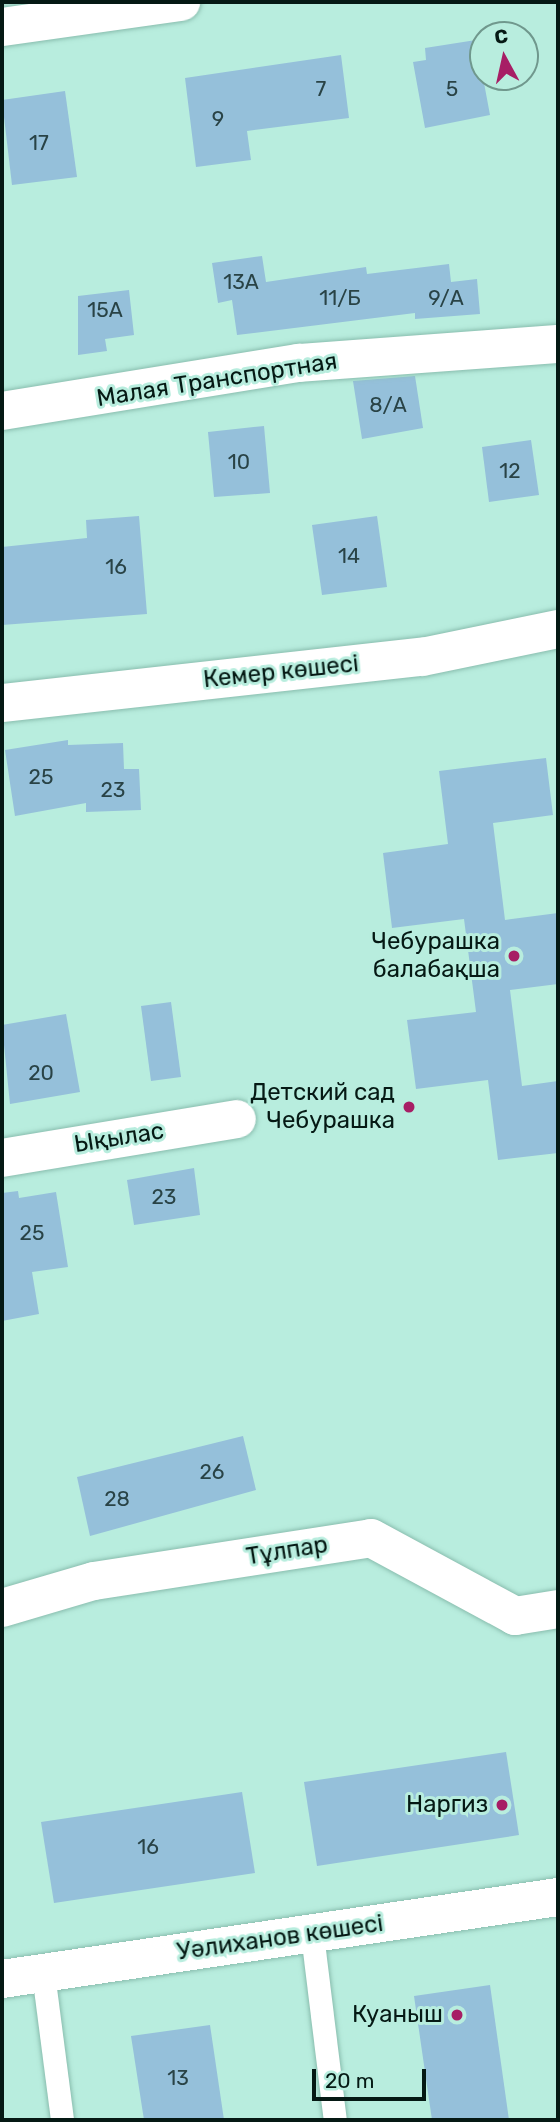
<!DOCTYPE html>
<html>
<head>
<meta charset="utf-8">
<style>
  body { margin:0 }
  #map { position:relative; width:560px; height:2122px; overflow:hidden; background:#b8edde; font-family:Rubik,sans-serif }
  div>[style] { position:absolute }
  .building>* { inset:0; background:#95c0da }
  .roads { filter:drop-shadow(0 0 2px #89bdae) drop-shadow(0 0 2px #89bdae) }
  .service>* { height:23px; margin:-11.5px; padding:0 11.5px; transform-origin:11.5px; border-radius:11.5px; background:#fff }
  .minor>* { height:38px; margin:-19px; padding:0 19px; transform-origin:19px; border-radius:19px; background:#fff }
  .tertiary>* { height:38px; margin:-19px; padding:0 19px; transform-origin:19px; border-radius:19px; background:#fff }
  .dots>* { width:19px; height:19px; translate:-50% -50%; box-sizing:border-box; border:4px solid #b8edde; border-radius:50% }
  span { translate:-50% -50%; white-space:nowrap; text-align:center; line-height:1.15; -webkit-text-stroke:6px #b8edde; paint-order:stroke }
  .number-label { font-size:21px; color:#294346 }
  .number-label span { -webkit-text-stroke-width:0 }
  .street-label { font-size:24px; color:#051914 }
  .poi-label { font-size:24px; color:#051914 }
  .right { translate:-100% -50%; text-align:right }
  .frame { position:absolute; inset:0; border:4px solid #051914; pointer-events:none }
  .north { position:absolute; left:469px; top:21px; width:70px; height:70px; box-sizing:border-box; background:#b8edde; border:2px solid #70988d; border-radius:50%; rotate:352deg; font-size:19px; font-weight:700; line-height:28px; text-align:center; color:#051914 }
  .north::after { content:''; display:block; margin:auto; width:24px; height:32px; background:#a71e65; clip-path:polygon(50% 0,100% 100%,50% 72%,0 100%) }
  .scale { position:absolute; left:312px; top:2069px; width:114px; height:32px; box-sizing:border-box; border:4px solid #051914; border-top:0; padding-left:9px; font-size:21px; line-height:24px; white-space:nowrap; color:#051914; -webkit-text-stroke:5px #b8edde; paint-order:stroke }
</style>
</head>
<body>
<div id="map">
  <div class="building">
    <div style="clip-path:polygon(476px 40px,490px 115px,425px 128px,413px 62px,426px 60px,425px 48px)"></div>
    <div style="clip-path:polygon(341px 55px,349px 118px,247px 131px,251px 160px,196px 167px,185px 78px)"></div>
    <div style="clip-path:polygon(65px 91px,77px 177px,12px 185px,2px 100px)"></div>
    <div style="clip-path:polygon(262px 256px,266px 282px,366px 267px,367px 274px,449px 264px,451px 282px,477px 279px,480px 314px,415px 319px,415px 313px,237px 335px,232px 300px,218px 303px,212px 263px)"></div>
    <div style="clip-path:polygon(129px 290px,134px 335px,105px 339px,107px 351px,78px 355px,78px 296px)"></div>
    <div style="clip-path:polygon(415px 376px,423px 428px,362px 439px,353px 381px)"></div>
    <div style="clip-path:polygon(264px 426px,270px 493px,214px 497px,208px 432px)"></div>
    <div style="clip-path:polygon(531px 440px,539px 495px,489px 502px,482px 447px)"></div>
    <div style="clip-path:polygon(139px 516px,147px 614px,2px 625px,2px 547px,87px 538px,86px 520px)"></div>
    <div style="clip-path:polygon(377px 516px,387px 587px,322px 595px,312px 525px)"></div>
    <div style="clip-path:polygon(68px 740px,68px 745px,123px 743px,124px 769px,139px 769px,141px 810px,86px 812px,86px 803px,15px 816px,5px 750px)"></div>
    <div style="clip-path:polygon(546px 758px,553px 815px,493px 823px,505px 920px,558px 913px,558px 984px,510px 990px,522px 1086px,558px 1081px,558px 1153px,498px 1160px,488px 1080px,416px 1089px,407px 1020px,476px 1012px,464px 919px,392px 928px,383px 853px,448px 844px,439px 771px)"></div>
    <div style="clip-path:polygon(171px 1002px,181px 1077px,151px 1081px,141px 1006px)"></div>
    <div style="clip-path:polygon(66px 1014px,80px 1092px,10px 1104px,2px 1025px)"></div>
    <div style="clip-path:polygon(194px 1168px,200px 1215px,134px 1225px,127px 1180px)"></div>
    <div style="clip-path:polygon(18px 1191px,19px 1198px,56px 1192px,68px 1267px,32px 1272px,39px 1314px,2px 1321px,2px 1193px)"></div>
    <div style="clip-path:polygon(243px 1436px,256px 1490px,90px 1536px,77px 1477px)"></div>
    <div style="clip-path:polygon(506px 1752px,519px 1835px,317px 1866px,304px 1782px)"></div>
    <div style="clip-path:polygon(242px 1792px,255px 1873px,54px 1903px,41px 1822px)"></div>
    <div style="clip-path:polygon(490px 1985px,509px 2120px,432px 2120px,414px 1996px)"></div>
    <div style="clip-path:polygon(210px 2025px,224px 2120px,144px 2120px,131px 2036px)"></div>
  </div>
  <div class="roads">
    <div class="service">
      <div style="left:312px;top:1934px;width:187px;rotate:83deg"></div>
      <div style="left:43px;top:1973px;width:148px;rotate:82.6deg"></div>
    </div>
    <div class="minor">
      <div style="left:2px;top:27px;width:181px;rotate:-8deg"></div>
      <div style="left:2px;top:411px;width:301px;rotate:-9.2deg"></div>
      <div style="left:299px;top:363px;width:260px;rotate:-4.2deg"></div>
      <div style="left:2px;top:703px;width:423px;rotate:-6.3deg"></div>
      <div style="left:422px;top:657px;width:139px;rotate:-11.6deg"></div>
      <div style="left:2px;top:1158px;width:238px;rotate:-9.4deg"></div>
      <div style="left:2px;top:1608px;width:96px;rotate:-16.4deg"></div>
      <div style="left:94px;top:1581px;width:280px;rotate:-8.8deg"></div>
      <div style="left:371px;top:1538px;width:164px;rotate:28.4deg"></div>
      <div style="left:515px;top:1616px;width:44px;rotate:-9.2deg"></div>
    </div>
    <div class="tertiary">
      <div style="left:2px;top:1979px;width:562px;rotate:-8.39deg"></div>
    </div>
  </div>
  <div class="dots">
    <div style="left:514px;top:956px;background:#a71e65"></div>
    <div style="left:409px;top:1107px;background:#a71e65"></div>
    <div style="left:502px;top:1805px;background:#a71e65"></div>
    <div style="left:457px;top:2015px;background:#a71e65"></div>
  </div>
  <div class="number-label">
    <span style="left:321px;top:89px">7</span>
    <span style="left:452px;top:89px">5</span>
    <span style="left:218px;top:119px">9</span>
    <span style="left:39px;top:143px">17</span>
    <span style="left:241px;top:282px">13А</span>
    <span style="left:340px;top:298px">11/Б</span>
    <span style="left:446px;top:298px">9/А</span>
    <span style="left:105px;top:310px">15А</span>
    <span style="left:388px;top:405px">8/А</span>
    <span style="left:239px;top:462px">10</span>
    <span style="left:510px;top:471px">12</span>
    <span style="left:349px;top:556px">14</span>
    <span style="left:116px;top:567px">16</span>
    <span style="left:41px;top:777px">25</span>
    <span style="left:113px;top:790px">23</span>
    <span style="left:41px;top:1073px">20</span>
    <span style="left:164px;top:1197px">23</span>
    <span style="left:32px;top:1233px">25</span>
    <span style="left:212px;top:1472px">26</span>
    <span style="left:117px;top:1499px">28</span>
    <span style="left:148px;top:1847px">16</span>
    <span style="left:178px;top:2078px">13</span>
  </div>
  <div class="street-label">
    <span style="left:217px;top:380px;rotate:-9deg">Малая Транспортная</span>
    <span style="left:281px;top:672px;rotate:-6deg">Кемер көшесі</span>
    <span style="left:119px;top:1138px;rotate:-9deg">Ықылас</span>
    <span style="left:287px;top:1551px;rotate:-9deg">Тұлпар</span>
    <span style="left:280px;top:1938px;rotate:-8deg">Уәлиханов көшесі</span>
  </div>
  <div class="poi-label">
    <span class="right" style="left:500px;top:956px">Чебурашка<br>балабақша</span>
    <span class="right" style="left:395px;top:1107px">Детский сад<br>Чебурашка</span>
    <span class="right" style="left:488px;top:1805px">Наргиз</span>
    <span class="right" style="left:443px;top:2015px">Куаныш</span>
  </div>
  <div class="frame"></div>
  <div class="north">С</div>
  <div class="scale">20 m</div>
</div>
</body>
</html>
